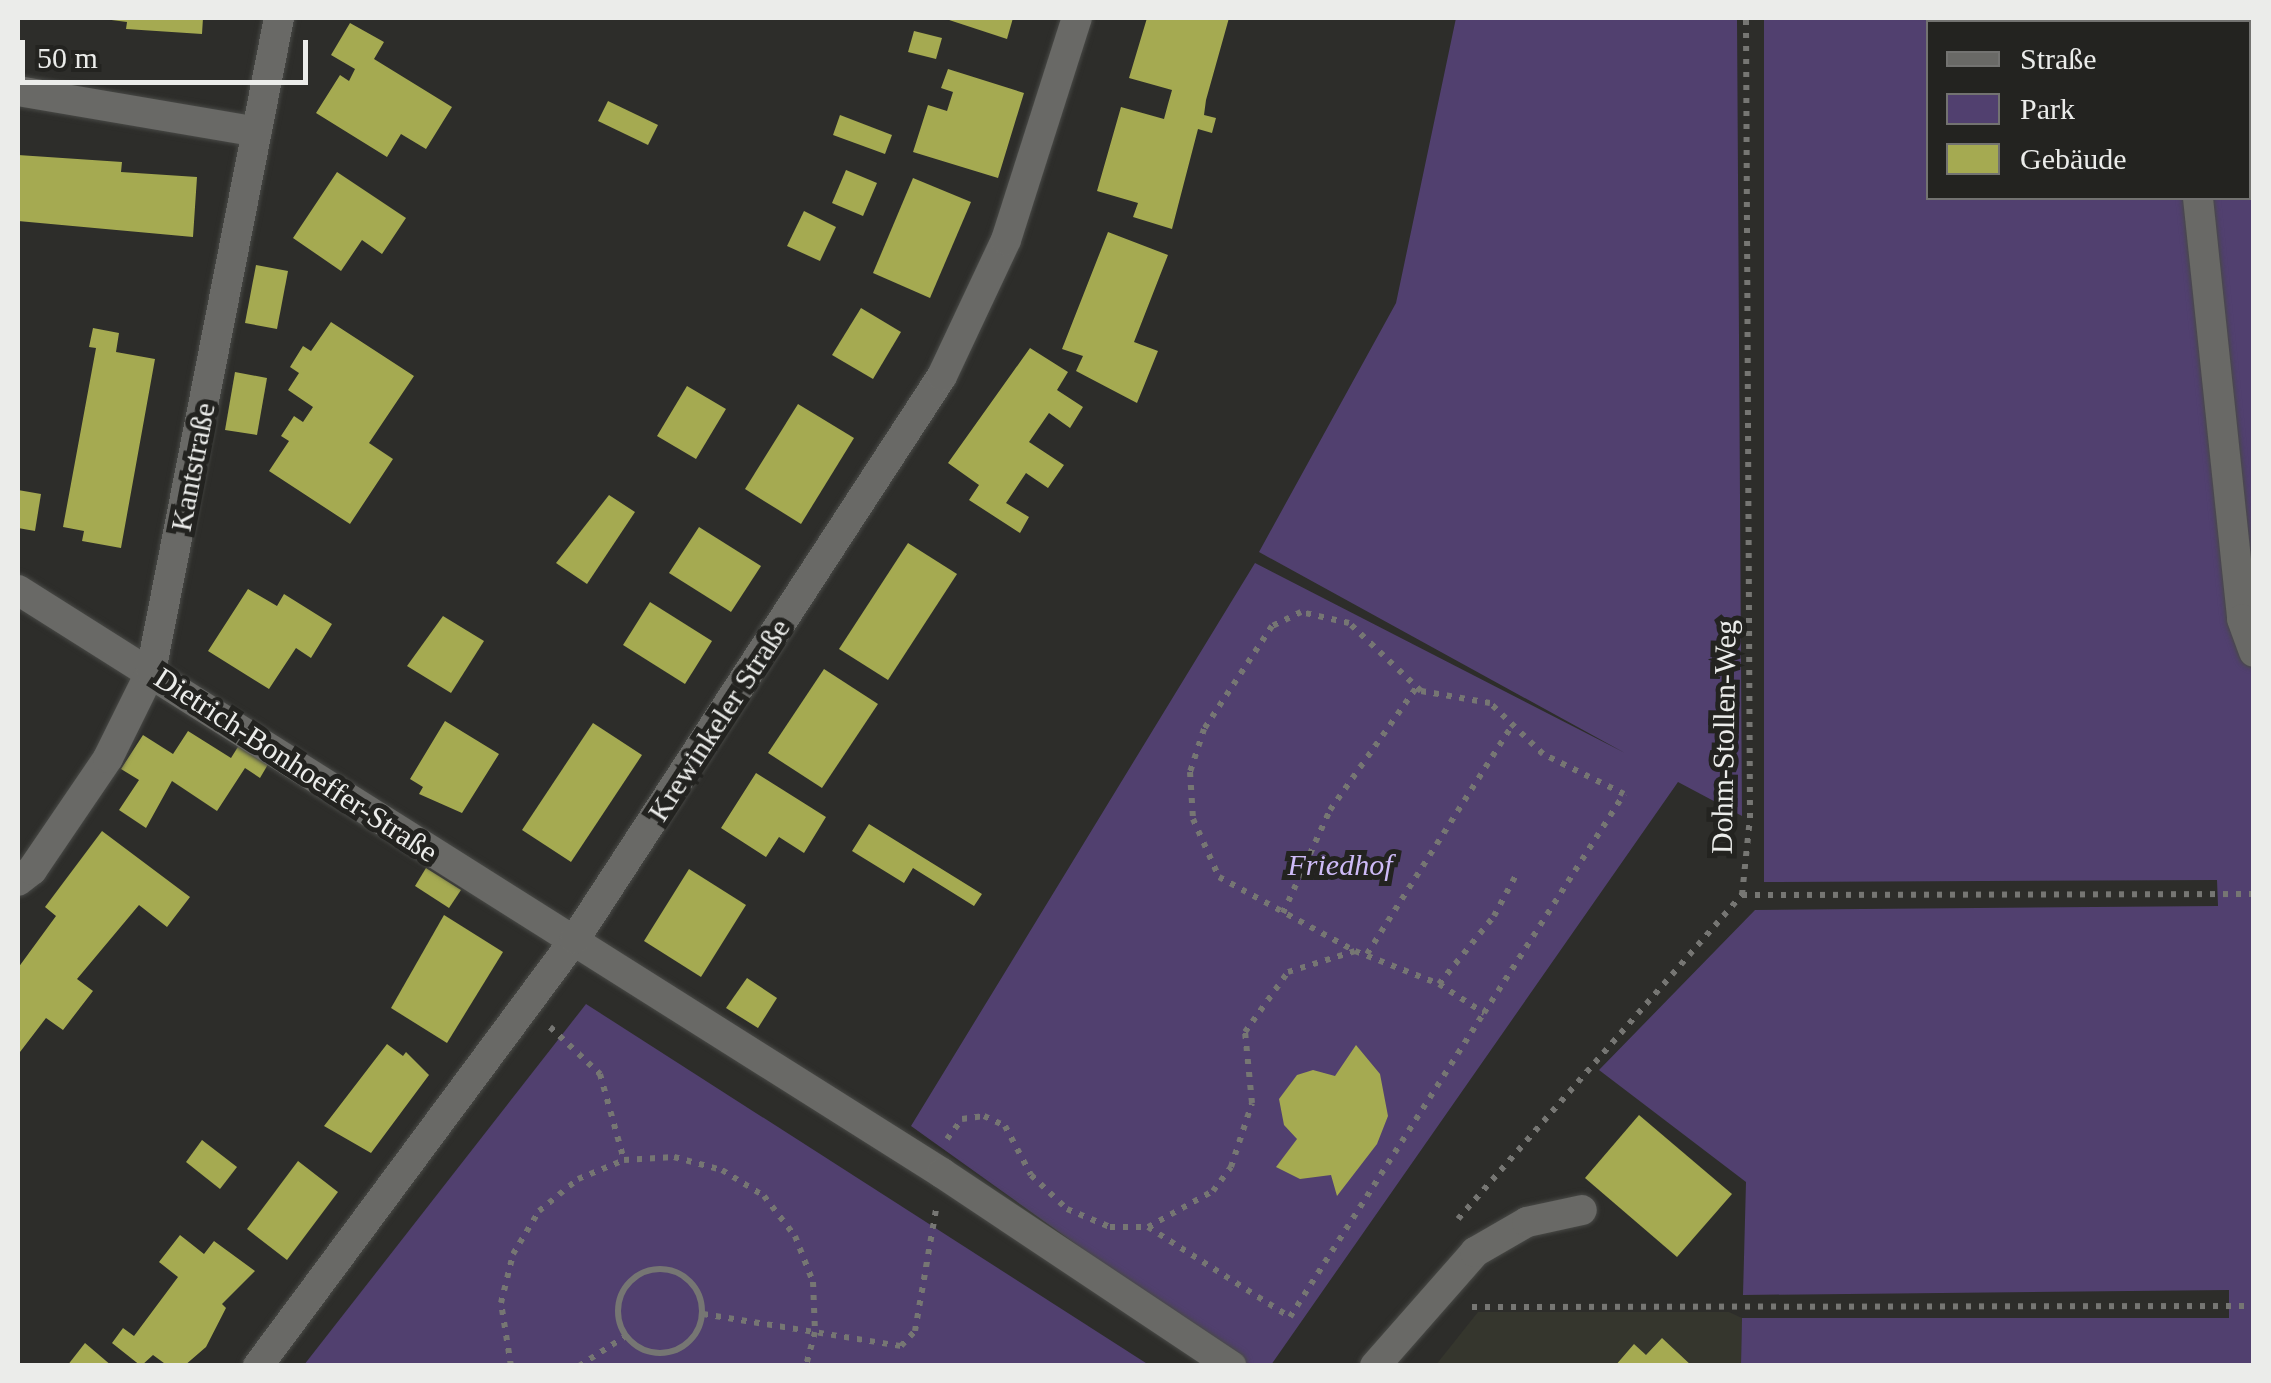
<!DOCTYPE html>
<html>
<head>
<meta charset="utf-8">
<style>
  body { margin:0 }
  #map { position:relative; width:2271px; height:1383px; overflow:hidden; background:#2d2d2a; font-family:"Times New Roman",serif }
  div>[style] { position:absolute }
  .built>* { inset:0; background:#35362d }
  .green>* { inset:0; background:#51406f }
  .building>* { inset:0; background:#a5aa51 }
  .path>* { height:6px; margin-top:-3px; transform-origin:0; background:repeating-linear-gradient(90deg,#767673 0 5px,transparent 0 13px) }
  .path>.ring { margin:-3px; padding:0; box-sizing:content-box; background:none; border:6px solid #767673; border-radius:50% }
  .roads { filter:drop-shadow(0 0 2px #484946) drop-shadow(0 0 2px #484946) }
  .minor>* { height:30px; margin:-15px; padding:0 15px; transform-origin:15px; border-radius:15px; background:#696966 }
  span { translate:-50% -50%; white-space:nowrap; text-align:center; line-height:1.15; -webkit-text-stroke:10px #232320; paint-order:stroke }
  .street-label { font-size:30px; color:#ebecea }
  .park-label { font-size:30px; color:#cebbf7; font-style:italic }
  .frame { position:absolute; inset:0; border:20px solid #ebecea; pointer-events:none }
  .legend { position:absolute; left:1926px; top:20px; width:325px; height:180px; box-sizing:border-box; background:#232320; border:2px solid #737371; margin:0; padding:12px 18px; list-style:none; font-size:30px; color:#ebecea }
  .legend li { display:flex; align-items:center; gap:20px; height:50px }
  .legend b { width:50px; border:2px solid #737371 }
  .scale { position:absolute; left:20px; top:40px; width:288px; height:45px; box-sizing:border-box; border:5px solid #ebecea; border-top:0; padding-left:12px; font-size:30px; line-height:35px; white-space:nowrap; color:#ebecea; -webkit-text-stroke:8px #232320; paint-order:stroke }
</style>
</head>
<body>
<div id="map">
  <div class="built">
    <div style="clip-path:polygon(1478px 1312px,1729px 1312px,1742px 1318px,1741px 1365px,1435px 1366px)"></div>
  </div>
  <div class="green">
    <div style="clip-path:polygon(1456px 18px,1737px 18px,1742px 816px,1678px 782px,1271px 1365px,1245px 1365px,911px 1126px,1255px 563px,1625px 753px,1259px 552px,1396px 303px)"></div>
    <div style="clip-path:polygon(evenodd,1764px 18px,2253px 18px,2253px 1365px,1741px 1365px,1742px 1318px,2229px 1318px,2229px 1290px,1743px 1295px,1746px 1182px,1599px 1070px,1755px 910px,2218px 906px,2217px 880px,1764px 882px,1764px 18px,1928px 22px,2248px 22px,2248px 198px,1928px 198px,1928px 22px)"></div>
    <div style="clip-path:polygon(586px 1004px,1149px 1365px,304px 1365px)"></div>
  </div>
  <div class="building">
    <div style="clip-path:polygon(96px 18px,203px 18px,202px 34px,126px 29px,127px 22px)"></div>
    <div style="clip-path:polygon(943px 18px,1013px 18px,1007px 39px)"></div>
    <div style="clip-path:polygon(1147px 18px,1229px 18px,1206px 100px,1204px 115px,1216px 118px,1212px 133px,1198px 129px,1172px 229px,1133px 217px,1138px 203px,1097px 191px,1121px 107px,1164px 119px,1168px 104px,1172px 90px,1129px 78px)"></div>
    <div style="clip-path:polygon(350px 23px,384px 42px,374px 59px,452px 107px,426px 149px,401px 134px,387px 157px,316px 113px,340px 75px,349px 81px,355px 69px,331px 55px)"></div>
    <div style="clip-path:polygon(914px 31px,942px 38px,936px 59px,908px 52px)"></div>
    <div style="clip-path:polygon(948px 69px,1024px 93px,998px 178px,913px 152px,928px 105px,947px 111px,953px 92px,941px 88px)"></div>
    <div style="clip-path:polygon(608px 101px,658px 125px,648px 145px,598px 121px)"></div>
    <div style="clip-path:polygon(840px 115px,892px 135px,885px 154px,833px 135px)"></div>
    <div style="clip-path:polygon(18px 155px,122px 162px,121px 172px,197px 177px,193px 237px,18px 221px)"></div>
    <div style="clip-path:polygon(846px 170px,877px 183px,863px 216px,832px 203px)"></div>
    <div style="clip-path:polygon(337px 172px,406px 218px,382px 254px,362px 240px,341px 271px,293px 238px)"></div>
    <div style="clip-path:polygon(913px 178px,971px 202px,930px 298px,873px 273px)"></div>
    <div style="clip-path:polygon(804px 211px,836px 227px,820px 261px,787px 246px)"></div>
    <div style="clip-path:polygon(1108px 232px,1168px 255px,1134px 342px,1158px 351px,1137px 403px,1076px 371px,1083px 356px,1062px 349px)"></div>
    <div style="clip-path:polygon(256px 265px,288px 271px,277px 329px,245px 323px)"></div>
    <div style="clip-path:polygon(861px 308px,901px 332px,873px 379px,832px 355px)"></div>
    <div style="clip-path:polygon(331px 322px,414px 376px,369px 443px,393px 459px,350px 524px,269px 471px,289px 441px,281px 436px,294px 416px,303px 422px,313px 407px,288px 390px,299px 373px,290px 367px,303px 346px,311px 351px)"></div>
    <div style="clip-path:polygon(93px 328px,119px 333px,116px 352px,155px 359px,121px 548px,82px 541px,84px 531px,63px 527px,96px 348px,89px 347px)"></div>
    <div style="clip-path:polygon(1030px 348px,1068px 372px,1057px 390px,1083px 407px,1070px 428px,1049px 413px,1029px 442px,1064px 465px,1048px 488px,1026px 473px,1006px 503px,1029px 517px,1020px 533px,969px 500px,979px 485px,948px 463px)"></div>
    <div style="clip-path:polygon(235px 372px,267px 378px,257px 435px,225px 430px)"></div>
    <div style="clip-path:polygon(687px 386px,726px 409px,696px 459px,657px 436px)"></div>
    <div style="clip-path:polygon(798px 404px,854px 438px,801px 524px,745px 489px)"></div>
    <div style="clip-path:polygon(18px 490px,41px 494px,35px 531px,18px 528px)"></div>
    <div style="clip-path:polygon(609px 495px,635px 512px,587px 584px,556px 563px)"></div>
    <div style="clip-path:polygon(699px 527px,761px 566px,731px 612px,669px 573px)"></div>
    <div style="clip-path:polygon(908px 543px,957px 574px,888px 680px,839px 649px)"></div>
    <div style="clip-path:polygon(248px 589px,277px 606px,284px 594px,332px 624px,311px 658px,296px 648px,269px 689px,208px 651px)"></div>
    <div style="clip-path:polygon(650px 602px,712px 641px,685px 684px,623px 645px)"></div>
    <div style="clip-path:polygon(443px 616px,484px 641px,451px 693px,407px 666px)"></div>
    <div style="clip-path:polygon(824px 669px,878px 704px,822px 788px,768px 753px)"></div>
    <div style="clip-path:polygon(445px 721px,499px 754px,462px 813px,419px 794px,423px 787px,410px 779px)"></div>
    <div style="clip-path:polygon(593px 723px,642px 755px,571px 862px,522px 830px)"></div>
    <div style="clip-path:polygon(188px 731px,231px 758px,241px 742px,270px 761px,260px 778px,245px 768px,217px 811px,172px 781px,146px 828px,119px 810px,139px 780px,121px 769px,143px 735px,173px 754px)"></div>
    <div style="clip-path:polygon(756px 773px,826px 817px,804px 853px,779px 837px,766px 857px,721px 828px)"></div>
    <div style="clip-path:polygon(869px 824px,982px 894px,974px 906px,913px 868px,904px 883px,852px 851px)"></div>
    <div style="clip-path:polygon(102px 831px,190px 897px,167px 927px,139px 905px,77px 979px,93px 991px,63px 1030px,46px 1018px,20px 1052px,18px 968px,56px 916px,45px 907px)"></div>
    <div style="clip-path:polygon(426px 868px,461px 890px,449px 908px,415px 886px)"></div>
    <div style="clip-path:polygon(689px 869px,746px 905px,701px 977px,644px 941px)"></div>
    <div style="clip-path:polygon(444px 915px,503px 952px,447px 1043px,391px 1008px)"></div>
    <div style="clip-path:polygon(747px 978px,777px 998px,758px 1028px,726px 1008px)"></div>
    <div style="clip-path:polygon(387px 1044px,403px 1056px,406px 1052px,429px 1075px,371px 1153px,324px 1126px)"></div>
    <div style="clip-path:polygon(1356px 1045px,1380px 1074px,1388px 1116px,1377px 1144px,1337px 1196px,1331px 1175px,1300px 1179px,1276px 1167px,1297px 1139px,1284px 1125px,1279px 1099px,1297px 1075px,1313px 1070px,1335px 1076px)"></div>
    <div style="clip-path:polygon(1639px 1115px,1732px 1194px,1677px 1257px,1585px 1178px)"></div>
    <div style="clip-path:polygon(202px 1140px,237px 1167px,220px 1189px,186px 1162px)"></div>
    <div style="clip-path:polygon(298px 1161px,338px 1192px,287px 1260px,247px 1229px)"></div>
    <div style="clip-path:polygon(180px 1235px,204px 1254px,214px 1241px,255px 1271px,222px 1304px,226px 1308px,206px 1347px,184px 1366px,168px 1366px,153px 1355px,141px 1366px,112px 1343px,123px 1328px,134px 1336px,178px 1277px,159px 1262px)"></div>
    <div style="clip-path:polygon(1662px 1338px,1692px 1366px,1615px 1366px,1634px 1344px,1646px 1355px)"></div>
    <div style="clip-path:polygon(85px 1343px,112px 1366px,67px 1366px)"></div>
  </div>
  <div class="path">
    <div style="left:1742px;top:895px;width:512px;rotate:-0.11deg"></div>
    <div style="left:1283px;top:913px;width:113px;rotate:-65.5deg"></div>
    <div style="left:1330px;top:810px;width:149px;rotate:-54.8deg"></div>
    <div style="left:1367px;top:954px;width:272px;rotate:-57.6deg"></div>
    <div style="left:1439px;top:984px;width:87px;rotate:-51deg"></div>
    <div style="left:1494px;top:916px;width:47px;rotate:-61.8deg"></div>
    <div style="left:550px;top:1027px;width:69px;rotate:43.2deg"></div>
    <div style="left:600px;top:1074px;width:89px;rotate:74.4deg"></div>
    <div style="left:947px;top:1139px;width:25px;rotate:-53deg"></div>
    <div style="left:962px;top:1119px;width:22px;rotate:-8deg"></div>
    <div style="left:984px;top:1116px;width:23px;rotate:25deg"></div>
    <div style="left:1005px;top:1126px;width:55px;rotate:62deg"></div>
    <div style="left:1031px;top:1175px;width:50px;rotate:43.4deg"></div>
    <div style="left:1067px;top:1209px;width:47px;rotate:22.7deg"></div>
    <div style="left:1110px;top:1227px;width:38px"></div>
    <div style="left:1148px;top:1227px;width:74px;rotate:-29deg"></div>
    <div style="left:1213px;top:1191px;width:30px;rotate:-53deg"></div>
    <div style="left:1231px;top:1167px;width:67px;rotate:-71.8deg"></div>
    <div style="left:1252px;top:1103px;width:71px;rotate:-95.6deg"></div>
    <div style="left:1245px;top:1032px;width:74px;rotate:-54.4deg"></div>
    <div style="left:1288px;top:972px;width:70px;rotate:-17.4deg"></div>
    <div style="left:1355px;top:951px;width:90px;rotate:21.4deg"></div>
    <div style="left:1439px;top:984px;width:54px;rotate:32.8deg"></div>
    <div style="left:1484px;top:1013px;width:260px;rotate:-57.4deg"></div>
    <div style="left:1624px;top:794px;width:90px;rotate:-153.7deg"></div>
    <div style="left:1543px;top:754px;width:74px;rotate:-136.1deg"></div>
    <div style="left:1490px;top:703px;width:70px;rotate:-170.1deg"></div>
    <div style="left:1421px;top:691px;width:99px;rotate:-136.6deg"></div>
    <div style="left:1349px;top:623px;width:49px;rotate:-167.1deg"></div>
    <div style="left:1301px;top:612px;width:32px;rotate:154deg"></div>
    <div style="left:1272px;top:626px;width:123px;rotate:123.4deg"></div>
    <div style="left:1204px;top:729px;width:45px;rotate:108deg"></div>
    <div style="left:1190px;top:772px;width:47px;rotate:86.3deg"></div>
    <div style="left:1193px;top:819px;width:64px;rotate:65.9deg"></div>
    <div style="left:1219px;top:877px;width:155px;rotate:28.6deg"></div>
    <div style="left:1458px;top:1219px;width:431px;rotate:-48.8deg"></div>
    <div style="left:1742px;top:895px;width:77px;rotate:-84.1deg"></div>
    <div style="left:1750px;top:818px;width:800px;rotate:-90.29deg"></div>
    <div style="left:1148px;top:1227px;width:168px;rotate:32.4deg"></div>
    <div style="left:1290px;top:1317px;width:361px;rotate:-57.5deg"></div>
    <div class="ring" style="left:618px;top:1269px;width:78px;height:78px"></div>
    <div style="left:1472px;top:1307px;width:782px;rotate:-0.07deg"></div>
    <div style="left:703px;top:1314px;width:201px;rotate:9.2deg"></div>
    <div style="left:901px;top:1346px;width:21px;rotate:-47deg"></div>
    <div style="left:915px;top:1331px;width:123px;rotate:-80.2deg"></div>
    <div style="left:511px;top:1366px;width:64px;rotate:-99deg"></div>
    <div style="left:501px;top:1303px;width:50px;rotate:-76.2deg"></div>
    <div style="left:513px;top:1254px;width:50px;rotate:-58.8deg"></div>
    <div style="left:539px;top:1211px;width:50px;rotate:-39.4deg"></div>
    <div style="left:578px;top:1179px;width:50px;rotate:-22.4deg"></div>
    <div style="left:624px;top:1160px;width:50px;rotate:-3.4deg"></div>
    <div style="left:674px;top:1157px;width:50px;rotate:15.2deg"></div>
    <div style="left:722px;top:1170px;width:49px;rotate:31.8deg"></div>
    <div style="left:764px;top:1196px;width:51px;rotate:52.2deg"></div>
    <div style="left:795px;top:1236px;width:49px;rotate:68.6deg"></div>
    <div style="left:813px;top:1282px;width:50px;rotate:87.7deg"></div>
    <div style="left:815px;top:1332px;width:35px;rotate:105deg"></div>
    <div style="left:579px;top:1366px;width:56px;rotate:-32.6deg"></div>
  </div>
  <div class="roads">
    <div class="minor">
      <div style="left:2180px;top:18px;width:4px;rotate:90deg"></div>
      <div style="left:18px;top:91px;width:242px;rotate:9.7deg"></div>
      <div style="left:2198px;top:198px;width:423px;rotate:84deg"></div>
      <div style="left:2242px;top:619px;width:35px;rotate:70deg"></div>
      <div style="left:18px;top:590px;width:1093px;rotate:32.25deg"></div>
      <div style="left:942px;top:1173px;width:348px;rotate:33.7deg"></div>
      <div style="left:18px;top:881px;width:18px;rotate:-38deg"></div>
      <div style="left:32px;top:870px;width:135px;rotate:-55.8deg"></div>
      <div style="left:108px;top:758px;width:97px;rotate:-63.7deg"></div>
      <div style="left:151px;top:671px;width:665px;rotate:-78.91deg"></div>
      <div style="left:258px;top:1366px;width:532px;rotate:-53.41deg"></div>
      <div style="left:575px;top:939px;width:672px;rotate:-56.9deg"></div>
      <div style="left:942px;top:376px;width:150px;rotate:-64.8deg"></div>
      <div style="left:1006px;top:240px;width:233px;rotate:-72.3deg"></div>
      <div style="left:1375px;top:1366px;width:152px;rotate:-48.7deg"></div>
      <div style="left:1475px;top:1252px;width:60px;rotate:-30deg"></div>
      <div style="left:1527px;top:1222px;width:56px;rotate:-12.3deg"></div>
    </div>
  </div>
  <div class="street-label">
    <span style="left:193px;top:467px;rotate:-79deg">Kantstraße</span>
    <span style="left:719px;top:720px;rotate:-57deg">Krewinkeler Straße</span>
    <span style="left:1724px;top:737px;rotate:-89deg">Dohm-Stollen-Weg</span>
    <span style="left:296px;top:765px;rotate:33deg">Dietrich-Bonhoeffer-Straße</span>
  </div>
  <div class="park-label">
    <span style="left:1340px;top:865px">Friedhof</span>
  </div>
  <div class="frame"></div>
  <ul class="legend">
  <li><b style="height:12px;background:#696966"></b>Straße</li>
  <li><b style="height:28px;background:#51406f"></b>Park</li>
  <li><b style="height:28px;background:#a5aa51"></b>Gebäude</li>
  </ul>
  <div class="scale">50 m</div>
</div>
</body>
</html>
